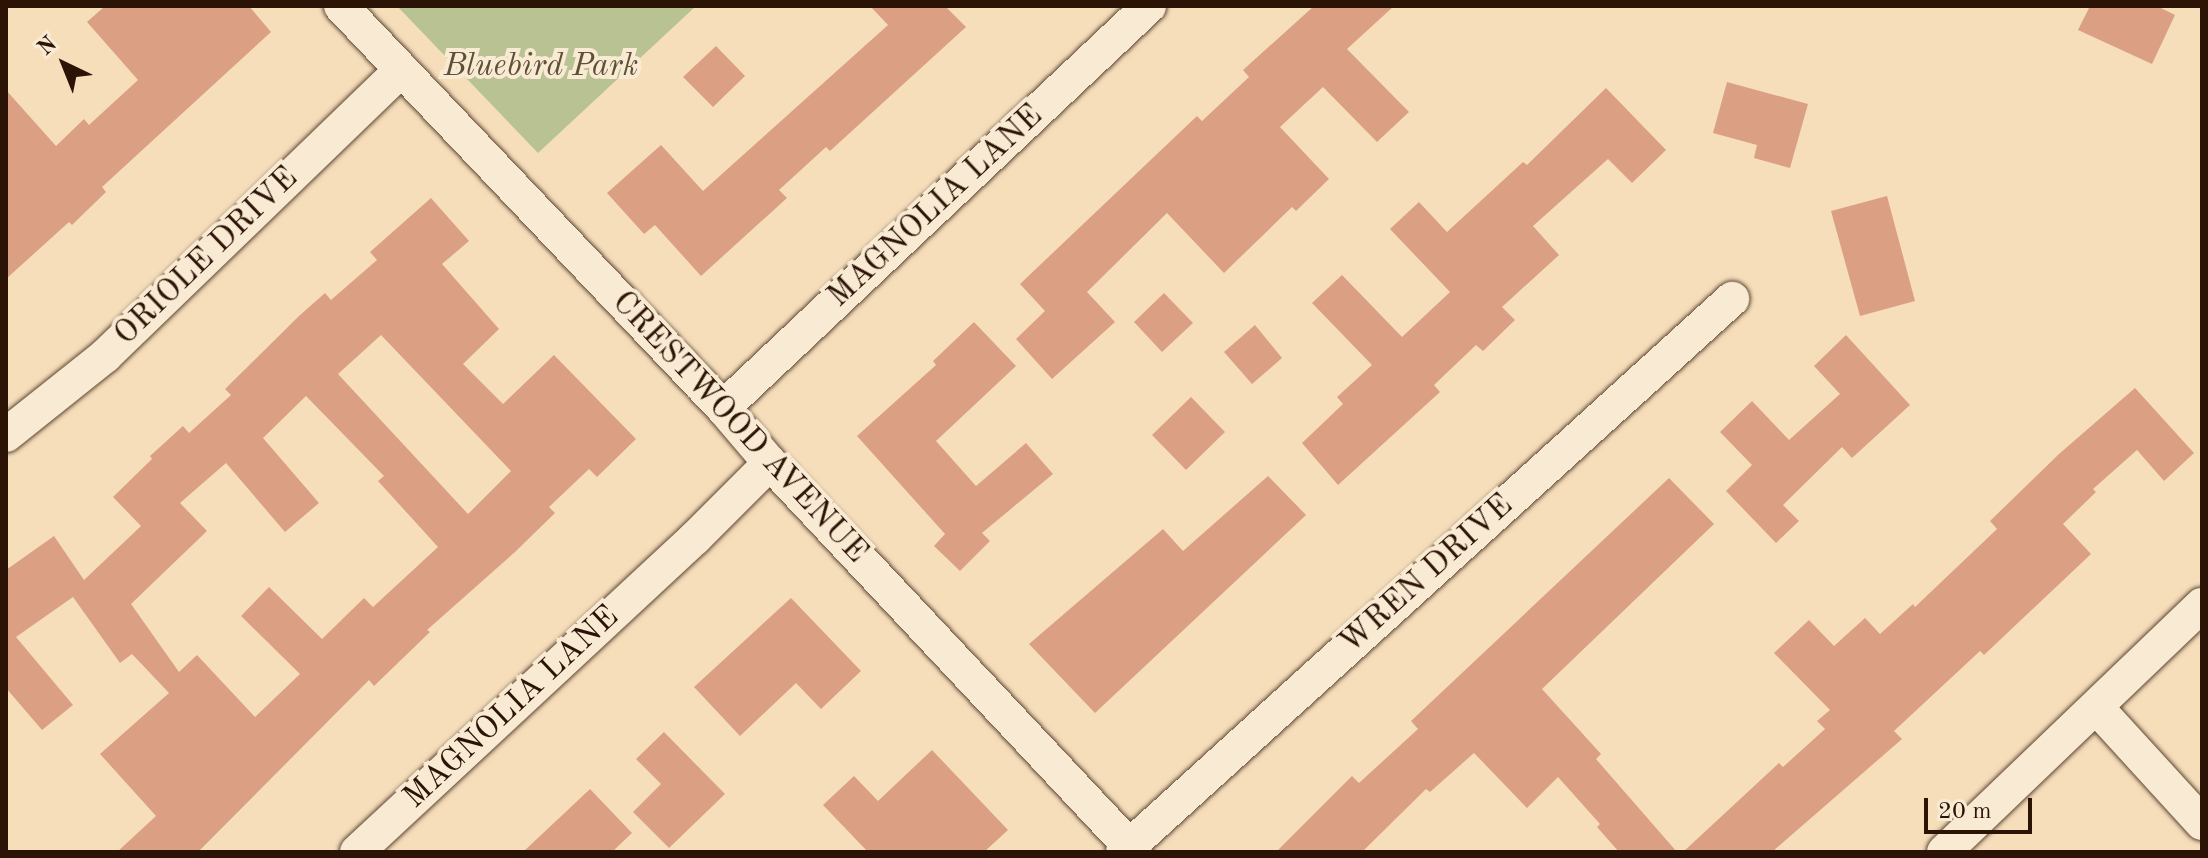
<!DOCTYPE html>
<html>
<head>
<meta charset="utf-8">
<style>
  body { margin:0 }
  #map { position:relative; width:2208px; height:858px; overflow:hidden; background:#f6debb; font-family:"Old Standard TT",serif }
  div>[style] { position:absolute }
  .green>* { inset:0; background:#b8c293 }
  .building>* { inset:0; background:#dba084 }
  .roads { filter:drop-shadow(0 0 2px #5e4633) drop-shadow(0 0 2px #5e4633) }
  .minor>* { height:34px; margin:-17px; padding:0 17px; transform-origin:17px; border-radius:17px; background:#f9ead3 }
  span { translate:-50% -50%; white-space:nowrap; text-align:center; line-height:1.15; -webkit-text-stroke:8px #f9ead3; paint-order:stroke }
  .park-label { font-size:32px; color:#5c5037; font-style:italic }
  .street-label { font-size:32px; color:#2b1306 }
  .frame { position:absolute; inset:0; border:8px solid #2b1306; pointer-events:none }
  .north { position:absolute; left:24px; top:24px; width:80px; height:80px; -webkit-text-stroke:6px #f9ead3; paint-order:stroke; rotate:317deg; font-size:22px; font-weight:700; line-height:32px; text-align:center; color:#2b1306 }
  .north::after { content:''; display:block; margin:auto; width:28px; height:36px; background:#2b1306; clip-path:polygon(50% 0,100% 100%,50% 72%,0 100%) }
  .scale { position:absolute; left:1924px; top:798px; width:108px; height:36px; box-sizing:border-box; border:4px solid #2b1306; border-top:0; padding-left:10px; font-size:24px; line-height:28px; white-space:nowrap; color:#2b1306; -webkit-text-stroke:6px #f9ead3; paint-order:stroke }
</style>
</head>
<body>
<div id="map">
  <div class="green">
    <div style="clip-path:polygon(397px 6px,696px 6px,538px 153px)"></div>
  </div>
  <div class="building">
    <div style="clip-path:polygon(105px 6px,249px 6px,271px 32px,102px 187px,106px 192px,72px 225px,69px 222px,6px 279px,6px 90px,56px 146px,84px 119px,89px 125px,138px 80px,87px 22px)"></div>
    <div style="clip-path:polygon(870px 6px,945px 6px,966px 27px,830px 151px,826px 147px,779px 190px,787px 198px,701px 276px,655px 225px,644px 234px,607px 193px,661px 145px,703px 191px,888px 25px)"></div>
    <div style="clip-path:polygon(1314px 6px,1394px 6px,1347px 49px,1409px 112px,1377px 142px,1323px 87px,1280px 127px,1329px 179px,1296px 211px,1292px 207px,1224px 273px,1167px 213px,1087px 292px,1115px 322px,1052px 379px,1016px 339px,1045px 311px,1020px 284px,1197px 116px,1202px 121px,1249px 77px,1243px 70px)"></div>
    <div style="clip-path:polygon(2090px 6px,2157px 6px,2175px 15px,2152px 64px,2078px 30px)"></div>
    <div style="clip-path:polygon(716px 46px,745px 76px,713px 107px,683px 77px)"></div>
    <div style="clip-path:polygon(1727px 82px,1808px 104px,1790px 168px,1754px 158px,1757px 145px,1713px 133px)"></div>
    <div style="clip-path:polygon(1606px 88px,1666px 150px,1632px 183px,1608px 159px,1533px 226px,1559px 255px,1502px 307px,1515px 320px,1483px 351px,1476px 345px,1434px 385px,1440px 392px,1338px 485px,1302px 443px,1343px 404px,1337px 397px,1372px 365px,1312px 303px,1342px 275px,1402px 337px,1450px 292px,1390px 229px,1419px 202px,1447px 232px,1523px 162px,1527px 165px)"></div>
    <div style="clip-path:polygon(1887px 196px,1915px 301px,1860px 316px,1831px 211px)"></div>
    <div style="clip-path:polygon(evenodd,431px 198px,469px 241px,442px 264px,499px 329px,463px 364px,503px 404px,554px 355px,636px 439px,597px 477px,589px 469px,549px 507px,555px 513px,515px 552px,427px 630px,430px 632px,374px 686px,369px 680px,198px 852px,117px 852px,156px 816px,100px 754px,169px 693px,132px 654px,120px 663px,73px 597px,16px 637px,73px 705px,42px 730px,6px 688px,6px 570px,54px 536px,84px 580px,141px 526px,113px 497px,152px 459px,150px 456px,183px 426px,189px 433px,231px 395px,225px 389px,299px 316px,325px 293px,331px 300px,377px 260px,370px 252px,431px 198px,381px 335px,511px 471px,468px 514px,338px 374px,381px 335px,431px 198px,306px 396px,384px 476px,378px 481px,438px 547px,373px 607px,364px 598px,322px 639px,269px 587px,241px 616px,300px 674px,255px 717px,197px 655px,179px 672px,131px 604px,207px 531px,180px 503px,226px 463px,285px 532px,319px 503px,263px 438px,306px 396px)"></div>
    <div style="clip-path:polygon(1164px 293px,1193px 323px,1162px 352px,1134px 322px)"></div>
    <div style="clip-path:polygon(974px 322px,1016px 366px,936px 441px,976px 486px,1026px 443px,1053px 474px,982px 533px,990px 541px,960px 571px,934px 546px,945px 534px,857px 436px,936px 365px,933px 361px)"></div>
    <div style="clip-path:polygon(1255px 325px,1282px 358px,1252px 384px,1224px 352px)"></div>
    <div style="clip-path:polygon(1846px 335px,1910px 405px,1852px 458px,1842px 447px,1783px 505px,1799px 521px,1776px 543px,1726px 491px,1752px 465px,1720px 432px,1752px 401px,1789px 440px,1840px 394px,1814px 366px)"></div>
    <div style="clip-path:polygon(2135px 388px,2194px 453px,2164px 481px,2137px 450px,2093px 489px,2096px 492px,2063px 524px,2091px 554px,1984px 655px,1980px 651px,1894px 731px,1902px 739px,1772px 852px,1683px 852px,1779px 763px,1783px 767px,1825px 729px,1817px 721px,1830px 710px,1774px 653px,1809px 620px,1834px 646px,1865px 618px,1880px 634px,1913px 604px,1915px 607px,1997px 529px,1990px 521px,2059px 454px)"></div>
    <div style="clip-path:polygon(1191px 397px,1225px 432px,1186px 470px,1152px 435px)"></div>
    <div style="clip-path:polygon(1268px 476px,1306px 515px,1095px 713px,1029px 644px,1163px 529px,1183px 551px)"></div>
    <div style="clip-path:polygon(1669px 478px,1714px 524px,1542px 689px,1601px 754px,1596px 759px,1677px 852px,1619px 852px,1597px 827px,1600px 824px,1558px 777px,1527px 808px,1474px 753px,1430px 792px,1426px 789px,1362px 852px,1276px 852px,1352px 776px,1359px 783px,1418px 729px,1411px 721px)"></div>
    <div style="clip-path:polygon(791px 598px,861px 671px,821px 709px,796px 683px,740px 736px,694px 687px)"></div>
    <div style="clip-path:polygon(664px 732px,725px 794px,669px 848px,633px 812px,661px 784px,636px 759px)"></div>
    <div style="clip-path:polygon(932px 750px,1008px 830px,984px 852px,868px 852px,823px 805px,854px 776px,878px 801px)"></div>
    <div style="clip-path:polygon(590px 789px,632px 833px,612px 852px,523px 852px)"></div>
  </div>
  <div class="roads">
    <div class="minor">
      <div style="left:341px;top:6px;width:555px;rotate:46.46deg"></div>
      <div style="left:723px;top:408px;width:72px;rotate:49.5deg"></div>
      <div style="left:770px;top:463px;width:533px;rotate:46.82deg"></div>
      <div style="left:723px;top:408px;width:586px;rotate:-43.34deg"></div>
      <div style="left:6px;top:435px;width:127px;rotate:-38.6deg"></div>
      <div style="left:105px;top:356px;width:412px;rotate:-44deg"></div>
      <div style="left:2097px;top:708px;width:156px;rotate:47.6deg"></div>
      <div style="left:357px;top:852px;width:461px;rotate:-42.9deg"></div>
      <div style="left:695px;top:538px;width:106px;rotate:-45deg"></div>
      <div style="left:1123px;top:852px;width:823px;rotate:-42.24deg"></div>
      <div style="left:1944px;top:852px;width:357px;rotate:-43.8deg"></div>
    </div>
  </div>
  <div class="park-label">
    <span style="left:541px;top:67px">Bluebird Park</span>
  </div>
  <div class="street-label">
    <span style="left:936px;top:207px;rotate:-43deg">MAGNOLIA LANE</span>
    <span style="left:207px;top:257px;rotate:-44deg">ORIOLE DRIVE</span>
    <span style="left:739px;top:428px;rotate:47deg">CRESTWOOD AVENUE</span>
    <span style="left:1427px;top:575px;rotate:-42deg">WREN DRIVE</span>
    <span style="left:512px;top:708px;rotate:-43deg">MAGNOLIA LANE</span>
  </div>
  <div class="frame"></div>
  <div class="north">N</div>
  <div class="scale">20 m</div>
</div>
</body>
</html>
